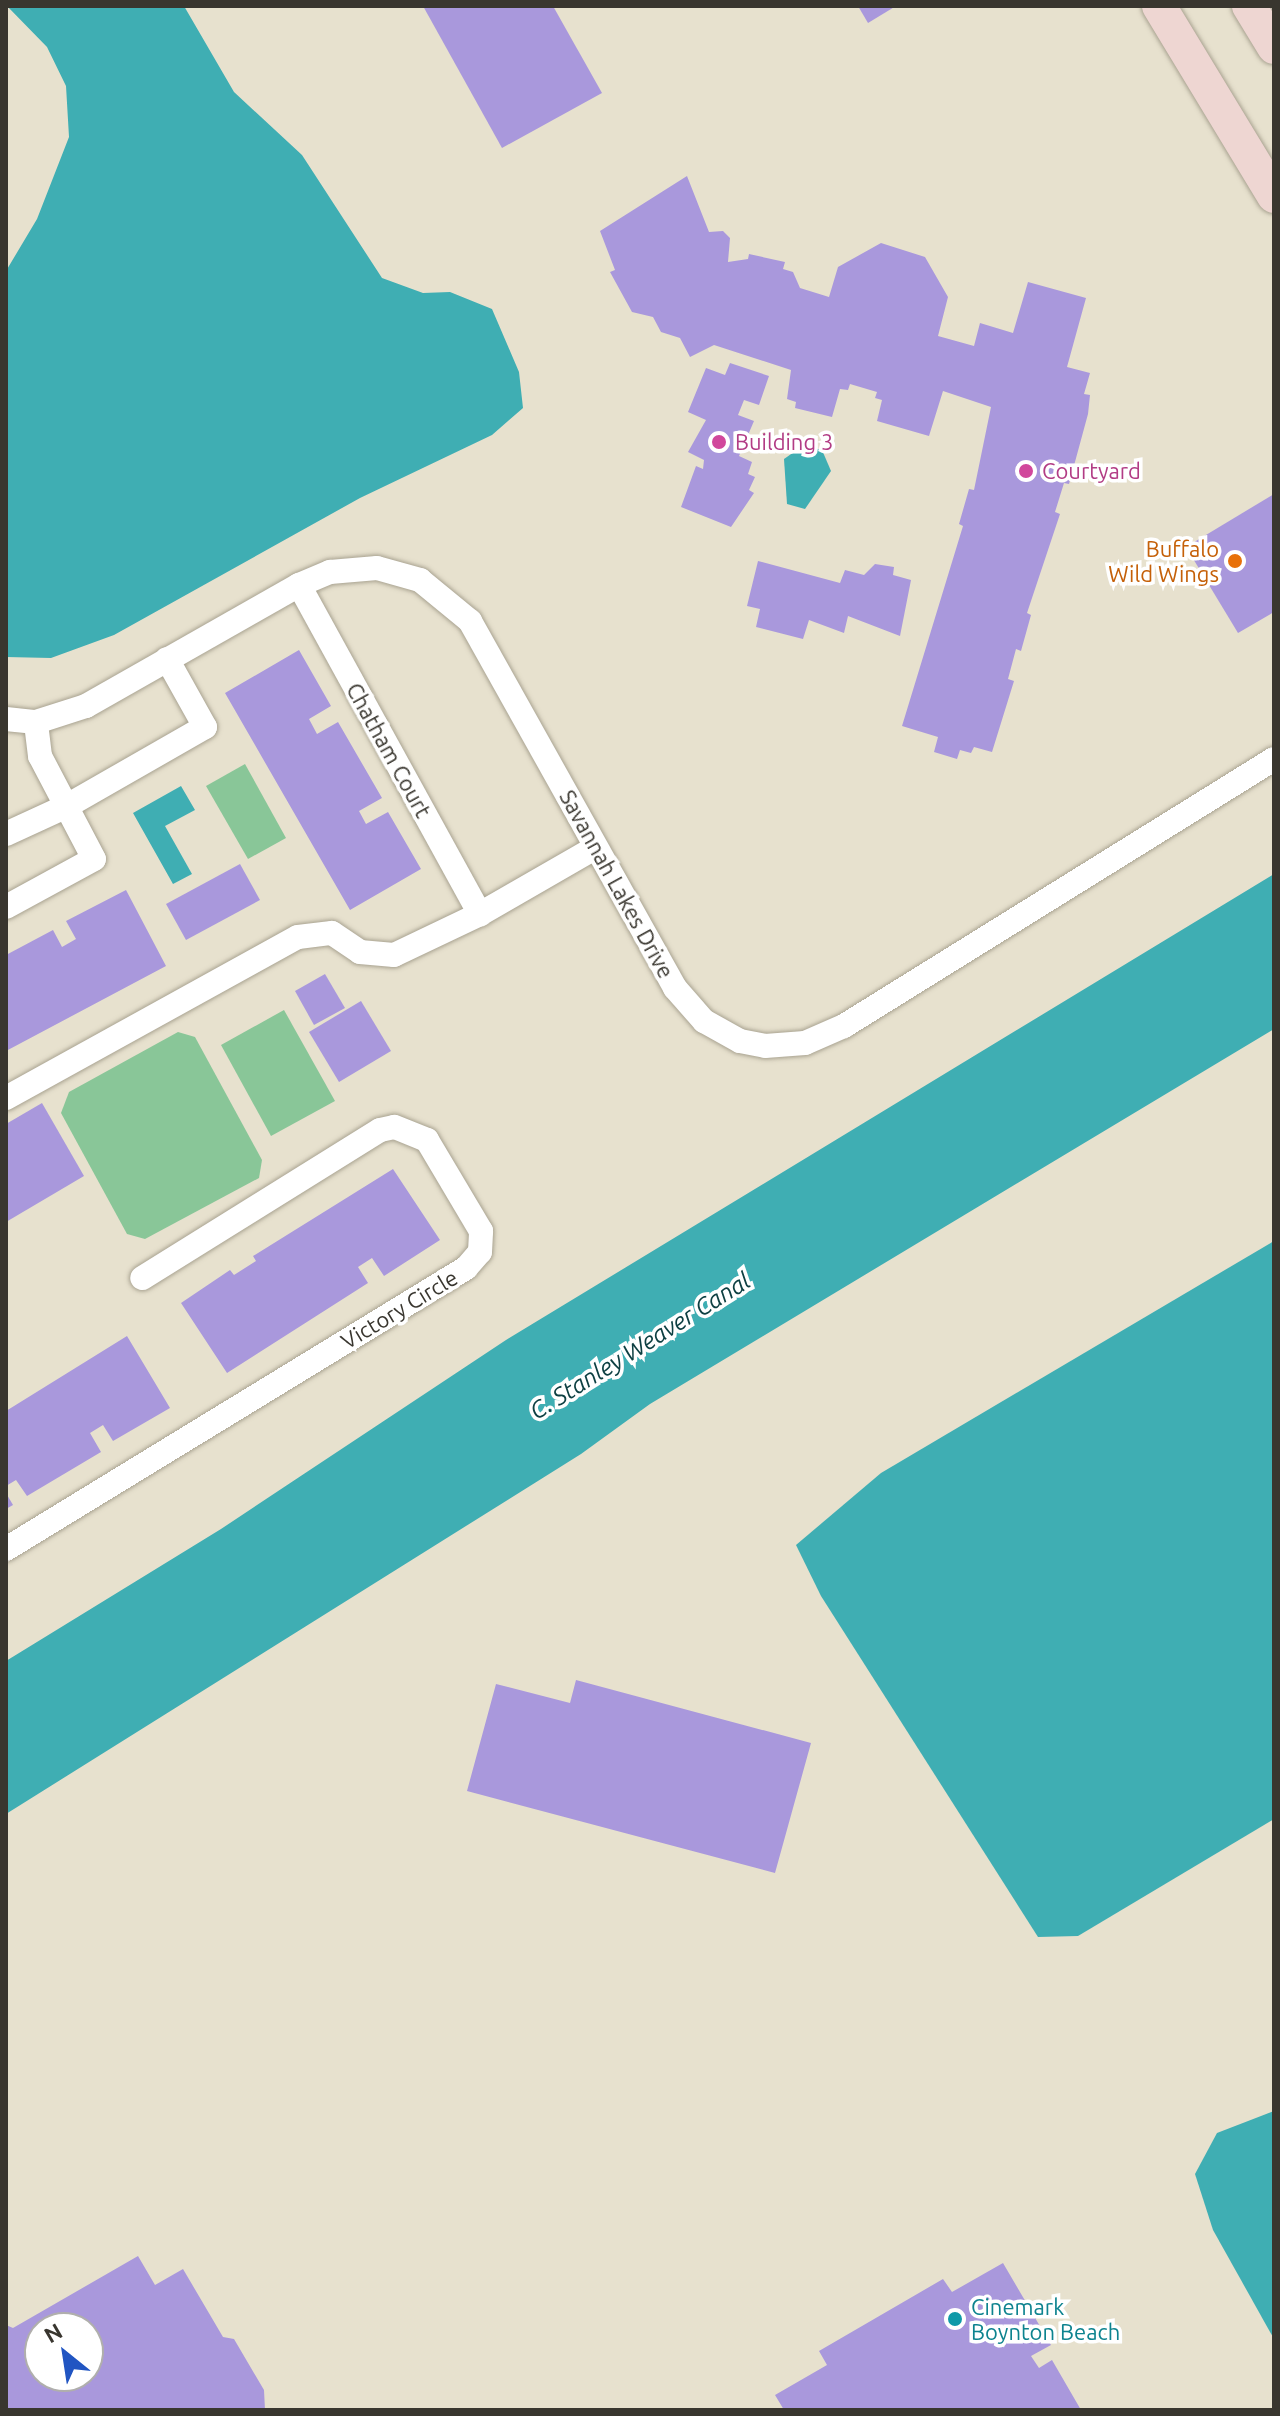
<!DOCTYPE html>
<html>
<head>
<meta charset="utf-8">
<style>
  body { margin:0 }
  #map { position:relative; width:1280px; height:2416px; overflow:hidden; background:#e7e1ce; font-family:Ubuntu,sans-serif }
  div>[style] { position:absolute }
  .green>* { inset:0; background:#89c698 }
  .water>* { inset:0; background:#3faeb3 }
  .building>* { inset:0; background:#a998dc }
  .roads { filter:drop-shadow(0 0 2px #a9a391) drop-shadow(0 0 2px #a9a391) }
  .minor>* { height:24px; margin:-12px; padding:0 12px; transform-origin:12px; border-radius:12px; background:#fff }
  .secondary>* { height:34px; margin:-17px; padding:0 17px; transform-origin:17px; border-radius:17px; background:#eed6d2 }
  .dots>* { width:22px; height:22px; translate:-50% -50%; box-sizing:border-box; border:4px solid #fff; border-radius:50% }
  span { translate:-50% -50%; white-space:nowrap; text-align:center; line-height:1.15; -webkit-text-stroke:7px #fff; paint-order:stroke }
  .hotel-label { font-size:22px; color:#b23c85 }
  .left { translate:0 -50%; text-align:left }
  .food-label { font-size:22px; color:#c56008 }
  .right { translate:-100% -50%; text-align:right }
  .street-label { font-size:22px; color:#39362f }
  .culture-label { font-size:22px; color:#0d838f }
  .water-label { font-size:24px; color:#0e4043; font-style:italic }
  .frame { position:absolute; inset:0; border:8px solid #39362f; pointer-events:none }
  .north { position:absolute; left:24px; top:2312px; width:80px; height:80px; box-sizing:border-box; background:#fff; border:2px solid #b0afac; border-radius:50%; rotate:330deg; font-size:22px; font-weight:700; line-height:32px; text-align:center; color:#39362f }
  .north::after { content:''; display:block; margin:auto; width:28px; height:36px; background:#2155c2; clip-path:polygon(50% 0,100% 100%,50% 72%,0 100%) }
</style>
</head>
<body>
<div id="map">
  <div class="green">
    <div style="clip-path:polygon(245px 764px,286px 838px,248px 859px,206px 786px)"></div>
    <div style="clip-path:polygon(284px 1010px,335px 1101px,271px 1136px,221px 1045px)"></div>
    <div style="clip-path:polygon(178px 1032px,195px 1037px,262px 1160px,259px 1178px,145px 1239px,127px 1234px,61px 1113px,69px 1092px)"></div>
  </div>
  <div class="water">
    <div style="clip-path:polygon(7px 6px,184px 6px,234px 92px,302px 155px,382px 278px,423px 293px,450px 292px,492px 309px,519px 372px,523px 408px,492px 435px,360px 498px,114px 635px,51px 658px,6px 657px,6px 271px,37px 219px,69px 137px,66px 86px,47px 47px)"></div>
    <div style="clip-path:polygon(804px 445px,822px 450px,831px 471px,805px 509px,787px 504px,784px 459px)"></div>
    <div style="clip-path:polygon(181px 786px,195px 810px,165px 826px,192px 874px,173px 884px,133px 813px)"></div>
    <div style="clip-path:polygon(1274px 874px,1274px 1029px,650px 1404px,581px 1454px,6px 1814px,6px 1661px,221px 1529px,506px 1340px)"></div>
    <div style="clip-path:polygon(1274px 1241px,1274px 1819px,1078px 1936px,1038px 1937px,821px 1596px,796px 1545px,881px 1473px)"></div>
    <div style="clip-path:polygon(1274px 2111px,1274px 2339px,1213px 2230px,1195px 2174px,1217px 2133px)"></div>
  </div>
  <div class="building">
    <div style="clip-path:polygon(423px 6px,553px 6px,602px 93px,502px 148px)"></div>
    <div style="clip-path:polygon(858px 6px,896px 6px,868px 23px)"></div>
    <div style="clip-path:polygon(687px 176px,709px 232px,723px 231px,730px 238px,728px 262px,748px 259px,749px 254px,785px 262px,783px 269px,793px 272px,800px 288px,829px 297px,838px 267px,881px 243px,925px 257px,948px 297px,938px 336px,974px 346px,980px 323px,1013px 333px,1028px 282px,1086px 298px,1067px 367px,1090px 373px,1084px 394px,1090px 395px,1088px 414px,1069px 484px,1064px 483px,1055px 512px,1060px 514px,1027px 613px,1031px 615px,1021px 651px,1016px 649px,1008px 679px,1014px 681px,992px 752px,974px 747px,971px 753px,960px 750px,957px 759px,934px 752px,938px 737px,902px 726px,963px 526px,959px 524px,969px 489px,974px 490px,991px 407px,943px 391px,929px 436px,877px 421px,882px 400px,875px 398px,877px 392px,850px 384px,848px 390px,840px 389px,832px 417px,795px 408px,796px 402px,787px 399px,791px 370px,714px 345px,690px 357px,680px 338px,661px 332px,653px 317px,632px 312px,610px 272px,615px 270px,600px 231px)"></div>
    <div style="clip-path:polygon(730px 363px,769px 376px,759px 405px,744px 400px,738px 415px,754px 421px,739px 456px,752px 462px,748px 474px,755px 477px,749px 490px,754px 493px,731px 527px,681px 507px,696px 466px,703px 469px,704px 460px,688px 452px,706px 420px,688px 412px,706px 368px,725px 375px)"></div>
    <div style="clip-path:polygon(1274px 494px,1274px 612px,1238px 633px,1186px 547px)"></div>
    <div style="clip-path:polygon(758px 561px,840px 583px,845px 570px,864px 575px,875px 564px,894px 567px,893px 575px,911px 580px,900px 636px,848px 616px,844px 633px,809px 620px,803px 639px,756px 627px,760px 609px,747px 606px)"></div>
    <div style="clip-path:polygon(299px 650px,331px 706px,309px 719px,317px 734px,338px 722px,382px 798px,359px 811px,366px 824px,388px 812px,421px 869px,350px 910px,225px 693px)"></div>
    <div style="clip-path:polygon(240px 864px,260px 900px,186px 940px,166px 904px)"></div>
    <div style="clip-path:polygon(126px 890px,166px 966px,6px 1051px,6px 955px,53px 930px,62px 947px,76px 939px,66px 921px)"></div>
    <div style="clip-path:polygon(325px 974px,345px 1008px,314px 1025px,295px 991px)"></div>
    <div style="clip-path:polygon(361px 1001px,391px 1051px,339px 1082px,309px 1032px)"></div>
    <div style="clip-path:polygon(42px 1103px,84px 1176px,6px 1222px,6px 1124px)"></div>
    <div style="clip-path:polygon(393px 1169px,440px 1240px,384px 1276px,372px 1258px,358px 1267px,368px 1283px,227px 1373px,181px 1303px,230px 1270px,234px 1275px,256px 1261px,253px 1256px)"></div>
    <div style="clip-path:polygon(127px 1336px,170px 1408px,113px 1441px,103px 1425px,90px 1433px,101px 1452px,27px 1496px,16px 1480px,6px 1486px,6px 1411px)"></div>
    <div style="clip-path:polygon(6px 1493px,13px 1505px,6px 1509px)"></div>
    <div style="clip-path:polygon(576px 1680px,811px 1743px,775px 1873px,467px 1791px,496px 1684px,570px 1703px)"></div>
    <div style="clip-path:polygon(evenodd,138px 2256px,155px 2285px,183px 2269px,223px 2337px,234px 2339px,264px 2390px,265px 2410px,6px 2410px,6px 2325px,13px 2328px,138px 2256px,40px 2328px,88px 2328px,88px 2376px,40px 2376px,40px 2328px)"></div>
    <div style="clip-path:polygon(1003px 2263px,1051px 2345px,1031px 2356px,1039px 2368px,1052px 2360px,1081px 2410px,784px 2410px,775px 2395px,827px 2365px,819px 2351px,943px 2279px,952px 2292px)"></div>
  </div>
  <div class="roads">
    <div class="minor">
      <div style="left:299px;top:585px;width:376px;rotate:61.2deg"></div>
      <div style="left:6px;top:719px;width:30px;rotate:6deg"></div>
      <div style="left:36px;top:722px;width:52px;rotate:-17.7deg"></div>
      <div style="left:86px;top:706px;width:245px;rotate:-29.6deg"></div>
      <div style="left:299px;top:585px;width:34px;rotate:-23deg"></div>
      <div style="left:330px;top:572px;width:47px;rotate:-4.9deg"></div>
      <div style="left:377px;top:568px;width:45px;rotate:15.6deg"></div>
      <div style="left:420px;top:580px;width:65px;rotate:39.4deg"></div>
      <div style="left:470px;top:621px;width:420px;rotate:60.8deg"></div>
      <div style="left:675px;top:988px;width:44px;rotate:48.7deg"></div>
      <div style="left:704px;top:1021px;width:41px;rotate:29.1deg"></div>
      <div style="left:740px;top:1041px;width:25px;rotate:11deg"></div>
      <div style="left:765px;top:1046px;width:40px;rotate:-4.3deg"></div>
      <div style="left:805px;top:1043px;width:43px;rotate:-23.6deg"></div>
      <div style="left:844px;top:1026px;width:506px;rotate:-31.84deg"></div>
      <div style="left:6px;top:834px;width:67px;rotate:-24.7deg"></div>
      <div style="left:67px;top:806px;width:159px;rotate:-29.8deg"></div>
      <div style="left:205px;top:727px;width:78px;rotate:-119.2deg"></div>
      <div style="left:6px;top:907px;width:100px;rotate:-28.6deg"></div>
      <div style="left:94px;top:859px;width:116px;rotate:-117.7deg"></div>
      <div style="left:40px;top:756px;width:34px;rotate:-97deg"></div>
      <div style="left:6px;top:1098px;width:333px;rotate:-28.9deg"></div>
      <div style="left:298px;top:937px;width:34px;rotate:-7deg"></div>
      <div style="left:332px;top:933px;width:34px;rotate:34deg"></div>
      <div style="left:360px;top:952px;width:34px;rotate:5deg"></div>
      <div style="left:394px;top:955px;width:95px;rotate:-25.5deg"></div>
      <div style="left:480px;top:914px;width:133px;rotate:-29.9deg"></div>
      <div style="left:6px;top:1549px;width:539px;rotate:-31.42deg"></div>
      <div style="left:466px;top:1268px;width:21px;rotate:-49deg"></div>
      <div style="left:480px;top:1252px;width:21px;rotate:-87deg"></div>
      <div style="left:481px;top:1231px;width:106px;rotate:-120.7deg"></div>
      <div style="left:427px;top:1140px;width:35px;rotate:-158deg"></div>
      <div style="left:394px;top:1127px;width:14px;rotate:168deg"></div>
      <div style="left:380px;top:1130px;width:280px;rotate:148.1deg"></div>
    </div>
    <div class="secondary">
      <div style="left:1159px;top:6px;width:222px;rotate:58.8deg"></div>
      <div style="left:1249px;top:6px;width:48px;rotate:58.6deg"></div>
    </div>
  </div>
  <div class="dots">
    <div style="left:719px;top:442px;background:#d1479c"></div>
    <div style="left:1026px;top:471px;background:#d1479c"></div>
    <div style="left:1235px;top:561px;background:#e8710a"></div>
    <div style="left:955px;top:2319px;background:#0f9aa8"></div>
  </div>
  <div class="hotel-label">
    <span class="left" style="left:735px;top:442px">Building 3</span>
    <span class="left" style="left:1042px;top:471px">Courtyard</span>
  </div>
  <div class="food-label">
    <span class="right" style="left:1219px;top:561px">Buffalo<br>Wild Wings</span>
  </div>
  <div class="street-label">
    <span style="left:389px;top:750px;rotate:61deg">Chatham Court</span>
    <span style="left:617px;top:884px;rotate:61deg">Savannah Lakes Drive</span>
    <span style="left:399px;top:1309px;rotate:-31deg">Victory Circle</span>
  </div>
  <div class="culture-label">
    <span class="left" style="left:971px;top:2319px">Cinemark<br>Boynton Beach</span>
  </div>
  <div class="water-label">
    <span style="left:640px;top:1346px;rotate:-32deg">C. Stanley Weaver Canal</span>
  </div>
  <div class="frame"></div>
  <div class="north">N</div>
</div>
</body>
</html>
